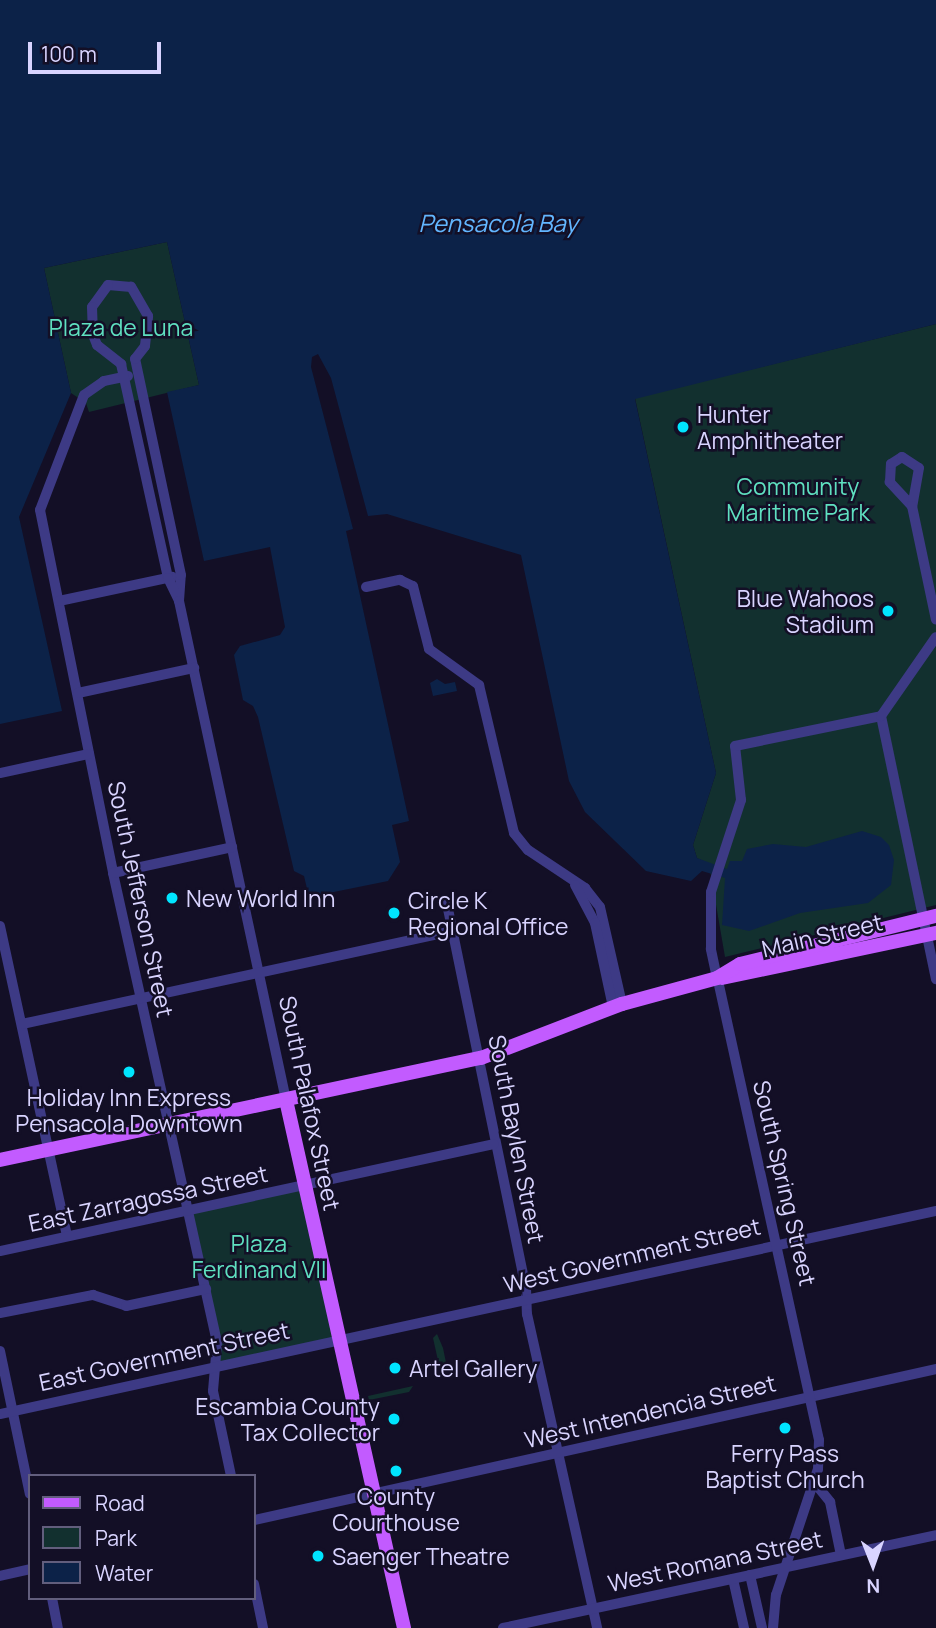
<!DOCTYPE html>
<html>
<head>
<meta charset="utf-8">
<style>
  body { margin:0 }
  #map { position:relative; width:936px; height:1628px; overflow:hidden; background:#130f26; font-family:Manrope,sans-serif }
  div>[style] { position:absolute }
  .green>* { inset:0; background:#12302f }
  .water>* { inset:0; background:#0c2248 }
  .minor>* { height:10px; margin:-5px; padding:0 5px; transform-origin:5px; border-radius:5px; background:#3d3a85 }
  .major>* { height:14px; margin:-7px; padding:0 7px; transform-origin:7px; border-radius:7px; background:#c25bff }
  .dots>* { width:19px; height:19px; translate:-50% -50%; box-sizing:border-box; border:4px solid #130f26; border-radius:50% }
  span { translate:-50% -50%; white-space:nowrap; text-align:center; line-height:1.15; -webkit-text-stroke:5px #130f26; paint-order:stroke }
  .park-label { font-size:23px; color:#5fe0c0 }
  .poi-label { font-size:23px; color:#d9d4ff }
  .left { translate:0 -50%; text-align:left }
  .right { translate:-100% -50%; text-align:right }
  .street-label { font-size:23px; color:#d9d4ff }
  .water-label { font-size:24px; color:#62b6ff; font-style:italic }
  .legend { position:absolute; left:28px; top:1474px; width:228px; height:126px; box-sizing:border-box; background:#130f26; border:2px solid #625e7d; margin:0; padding:9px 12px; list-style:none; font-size:21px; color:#d9d4ff }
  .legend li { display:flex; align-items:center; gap:14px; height:35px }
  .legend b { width:35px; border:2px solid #625e7d }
  .north { position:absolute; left:838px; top:1530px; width:70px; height:70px; -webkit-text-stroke:5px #130f26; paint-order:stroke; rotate:179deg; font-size:19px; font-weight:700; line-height:28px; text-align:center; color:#d9d4ff }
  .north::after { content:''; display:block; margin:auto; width:24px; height:32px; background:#d9d4ff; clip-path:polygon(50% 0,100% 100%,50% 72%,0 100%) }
  .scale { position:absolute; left:28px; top:42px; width:133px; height:32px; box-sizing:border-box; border:4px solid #d9d4ff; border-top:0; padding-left:9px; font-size:21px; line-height:24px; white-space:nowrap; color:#d9d4ff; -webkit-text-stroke:5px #130f26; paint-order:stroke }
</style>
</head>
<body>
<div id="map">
  <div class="green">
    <div style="clip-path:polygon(167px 242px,199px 385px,89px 412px,86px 403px,71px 393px,44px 268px)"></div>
    <div style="clip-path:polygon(936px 324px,936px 905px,725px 957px,709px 864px,697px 858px,693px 845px,716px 773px,635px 398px)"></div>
    <div style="clip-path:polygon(305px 1185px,338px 1340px,215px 1367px,217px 1344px,186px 1210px)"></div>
    <div style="clip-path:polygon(437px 1334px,443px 1348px,449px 1377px,441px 1374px,433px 1338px)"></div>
    <div style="clip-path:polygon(413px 1386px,409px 1392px,369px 1400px,368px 1396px)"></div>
  </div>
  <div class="water">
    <div style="clip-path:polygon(0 0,936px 0,936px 324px,635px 399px,716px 773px,693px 845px,697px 858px,727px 869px,730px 861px,742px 861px,747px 849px,773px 844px,806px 847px,862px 831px,881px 837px,889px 845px,894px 860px,891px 885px,868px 903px,800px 913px,749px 931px,722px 925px,725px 878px,702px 871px,691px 881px,646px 871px,585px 812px,569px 781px,521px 555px,387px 514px,368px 516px,331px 378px,318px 354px,312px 357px,311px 367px,353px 529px,346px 531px,409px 821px,392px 825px,400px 862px,388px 881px,309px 897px,304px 876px,294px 871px,258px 717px,253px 706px,243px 700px,234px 655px,240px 646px,280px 635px,285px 627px,270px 547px,204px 561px,167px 392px,199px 385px,167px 242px,44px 268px,71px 393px,19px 517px,62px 711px,0 724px)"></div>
    <div style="clip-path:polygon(437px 679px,445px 684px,455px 682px,457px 691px,433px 696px,430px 683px)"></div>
  </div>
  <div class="minor">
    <div style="left:128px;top:376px;width:25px;rotate:168deg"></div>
    <div style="left:104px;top:381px;width:24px;rotate:145deg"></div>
    <div style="left:84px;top:395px;width:123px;rotate:110.9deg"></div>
    <div style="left:40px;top:510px;width:370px;rotate:78.6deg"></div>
    <div style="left:113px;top:873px;width:482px;rotate:77.5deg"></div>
    <div style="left:217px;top:1344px;width:47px;rotate:94.9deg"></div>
    <div style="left:213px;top:1391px;width:87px;rotate:78deg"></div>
    <div style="left:912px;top:506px;width:33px;rotate:-133deg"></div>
    <div style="left:890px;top:482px;width:18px;rotate:-87deg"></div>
    <div style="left:891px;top:464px;width:13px;rotate:-32deg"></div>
    <div style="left:902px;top:457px;width:20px;rotate:33deg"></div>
    <div style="left:919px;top:468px;width:39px;rotate:100deg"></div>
    <div style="left:912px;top:506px;width:116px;rotate:78.1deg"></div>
    <div style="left:366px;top:587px;width:35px;rotate:-12deg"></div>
    <div style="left:400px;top:580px;width:14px;rotate:25deg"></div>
    <div style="left:413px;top:586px;width:65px;rotate:75.7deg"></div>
    <div style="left:429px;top:649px;width:62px;rotate:35.8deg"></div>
    <div style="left:479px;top:685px;width:152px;rotate:76.7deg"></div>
    <div style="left:514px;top:833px;width:22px;rotate:51deg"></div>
    <div style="left:528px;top:850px;width:69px;rotate:33.7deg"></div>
    <div style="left:585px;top:888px;width:24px;rotate:52deg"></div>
    <div style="left:600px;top:907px;width:99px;rotate:77.2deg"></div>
    <div style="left:59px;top:601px;width:116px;rotate:-12deg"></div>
    <div style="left:179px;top:601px;width:26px;rotate:-86deg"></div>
    <div style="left:181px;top:575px;width:221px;rotate:-102deg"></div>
    <div style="left:135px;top:359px;width:16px;rotate:-52deg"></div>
    <div style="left:145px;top:346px;width:30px;rotate:-84deg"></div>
    <div style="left:148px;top:316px;width:34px;rotate:-120deg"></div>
    <div style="left:131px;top:287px;width:23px;rotate:-175deg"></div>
    <div style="left:108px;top:285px;width:27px;rotate:126deg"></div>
    <div style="left:92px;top:307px;width:28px;rotate:88deg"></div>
    <div style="left:93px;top:335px;width:11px;rotate:68deg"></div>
    <div style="left:97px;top:345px;width:31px;rotate:38deg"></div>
    <div style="left:121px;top:364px;width:219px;rotate:77.6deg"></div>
    <div style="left:168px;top:578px;width:25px;rotate:64deg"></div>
    <div style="left:179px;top:601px;width:510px;rotate:77.9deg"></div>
    <div style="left:78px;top:693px;width:119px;rotate:-12.2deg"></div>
    <div style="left:881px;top:716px;width:269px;rotate:78.2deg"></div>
    <div style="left:0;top:773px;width:91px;rotate:-12.1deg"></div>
    <div style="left:113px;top:873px;width:122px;rotate:-12.3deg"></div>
    <div style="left:575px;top:885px;width:43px;rotate:62.2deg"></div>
    <div style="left:595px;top:923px;width:86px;rotate:77.9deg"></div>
    <div style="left:447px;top:904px;width:392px;rotate:78.4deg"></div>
    <div style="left:526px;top:1288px;width:26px;rotate:88deg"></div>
    <div style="left:527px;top:1314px;width:322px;rotate:77.4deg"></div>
    <div style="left:0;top:926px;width:317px;rotate:77.8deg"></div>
    <div style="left:22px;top:1024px;width:441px;rotate:-12.2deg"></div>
    <div style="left:0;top:1251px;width:505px;rotate:-12.22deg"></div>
    <div style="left:0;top:1313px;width:95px;rotate:-11deg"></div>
    <div style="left:93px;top:1295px;width:35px;rotate:18deg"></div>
    <div style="left:126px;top:1306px;width:82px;rotate:-12deg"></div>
    <div style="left:0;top:1351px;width:146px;rotate:78.2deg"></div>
    <div style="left:0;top:1414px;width:958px;rotate:-12.24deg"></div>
    <div style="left:814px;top:1482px;width:26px;rotate:51deg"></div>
    <div style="left:830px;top:1502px;width:54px;rotate:78.3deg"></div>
    <div style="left:254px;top:1520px;width:699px;rotate:-12.48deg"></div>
    <div style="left:750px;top:1575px;width:54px;rotate:77.2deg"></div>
    <div style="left:0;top:1576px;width:31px;rotate:-13deg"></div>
    <div style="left:733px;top:1579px;width:50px;rotate:77.3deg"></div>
    <div style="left:254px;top:1584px;width:45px;rotate:78.4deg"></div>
    <div style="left:52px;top:1598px;width:31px;rotate:79deg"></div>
    <div style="left:503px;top:1628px;width:443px;rotate:-12.1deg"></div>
    <div style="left:773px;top:1628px;width:33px;rotate:-85deg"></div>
    <div style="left:776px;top:1595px;width:133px;rotate:-71.6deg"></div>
    <div style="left:818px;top:1469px;width:29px;rotate:-88deg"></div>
    <div style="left:819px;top:1440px;width:473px;rotate:-102.4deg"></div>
    <div style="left:717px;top:978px;width:30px;rotate:-102deg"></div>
    <div style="left:711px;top:949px;width:57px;rotate:-90deg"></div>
    <div style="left:711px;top:892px;width:97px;rotate:-71.9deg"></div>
    <div style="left:741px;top:800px;width:54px;rotate:-96.3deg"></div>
    <div style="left:735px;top:746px;width:149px;rotate:-11.6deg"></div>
    <div style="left:881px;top:716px;width:96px;rotate:-55.2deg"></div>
  </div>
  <div class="major">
    <div style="left:722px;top:978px;width:219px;rotate:-11.9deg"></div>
    <div style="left:286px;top:1100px;width:541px;rotate:77.4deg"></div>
    <div style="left:0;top:1160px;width:492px;rotate:-12deg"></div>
    <div style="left:481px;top:1058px;width:151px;rotate:-21deg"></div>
    <div style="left:622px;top:1004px;width:98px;rotate:-15.3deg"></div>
    <div style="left:717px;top:978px;width:27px;rotate:-31deg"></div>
    <div style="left:740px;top:964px;width:202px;rotate:-13.8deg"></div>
  </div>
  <div class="dots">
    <div style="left:683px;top:427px;background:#00e5ff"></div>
    <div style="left:888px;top:611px;background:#00e5ff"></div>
    <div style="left:172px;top:898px;background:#00e5ff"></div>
    <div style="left:394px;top:913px;background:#00e5ff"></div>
    <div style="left:129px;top:1072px;background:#00e5ff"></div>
    <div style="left:395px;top:1368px;background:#00e5ff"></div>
    <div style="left:394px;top:1419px;background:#00e5ff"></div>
    <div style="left:785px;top:1428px;background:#00e5ff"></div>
    <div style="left:396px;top:1471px;background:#00e5ff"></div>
    <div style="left:318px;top:1556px;background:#00e5ff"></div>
  </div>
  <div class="park-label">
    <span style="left:121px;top:327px">Plaza de Luna</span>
    <span style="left:798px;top:499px">Community<br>Maritime Park</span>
    <span style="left:259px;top:1256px">Plaza<br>Ferdinand VII</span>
  </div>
  <div class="poi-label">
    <span class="left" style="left:697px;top:427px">Hunter<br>Amphitheater</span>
    <span class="right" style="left:874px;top:611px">Blue Wahoos<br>Stadium</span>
    <span class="left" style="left:186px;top:898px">New World Inn</span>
    <span class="left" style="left:408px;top:913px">Circle K<br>Regional Office</span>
    <span style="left:129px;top:1110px">Holiday Inn Express<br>Pensacola Downtown</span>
    <span class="left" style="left:409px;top:1368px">Artel Gallery</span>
    <span class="right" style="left:380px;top:1419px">Escambia County<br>Tax Collector</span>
    <span style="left:785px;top:1466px">Ferry Pass<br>Baptist Church</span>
    <span style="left:396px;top:1509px">County<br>Courthouse</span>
    <span class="left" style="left:332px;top:1556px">Saenger Theatre</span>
  </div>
  <div class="street-label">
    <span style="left:141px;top:899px;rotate:78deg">South Jefferson Street</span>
    <span style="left:822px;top:935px;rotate:-13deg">Main Street</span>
    <span style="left:310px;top:1103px;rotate:78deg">South Palafox Street</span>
    <span style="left:517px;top:1139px;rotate:79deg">South Baylen Street</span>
    <span style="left:785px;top:1183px;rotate:77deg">South Spring Street</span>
    <span style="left:148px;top:1198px;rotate:-12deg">East Zarragossa Street</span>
    <span style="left:632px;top:1255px;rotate:-13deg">West Government Street</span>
    <span style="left:164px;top:1356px;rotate:-12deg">East Government Street</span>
    <span style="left:650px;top:1411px;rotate:-13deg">West Intendencia Street</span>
    <span style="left:715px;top:1561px;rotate:-12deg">West Romana Street</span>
  </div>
  <div class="water-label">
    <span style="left:498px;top:223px">Pensacola Bay</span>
  </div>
  <ul class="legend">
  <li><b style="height:9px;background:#c25bff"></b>Road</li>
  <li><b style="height:19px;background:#12302f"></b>Park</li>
  <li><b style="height:19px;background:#0c2248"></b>Water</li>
  </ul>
  <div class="north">N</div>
  <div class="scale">100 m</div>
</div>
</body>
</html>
